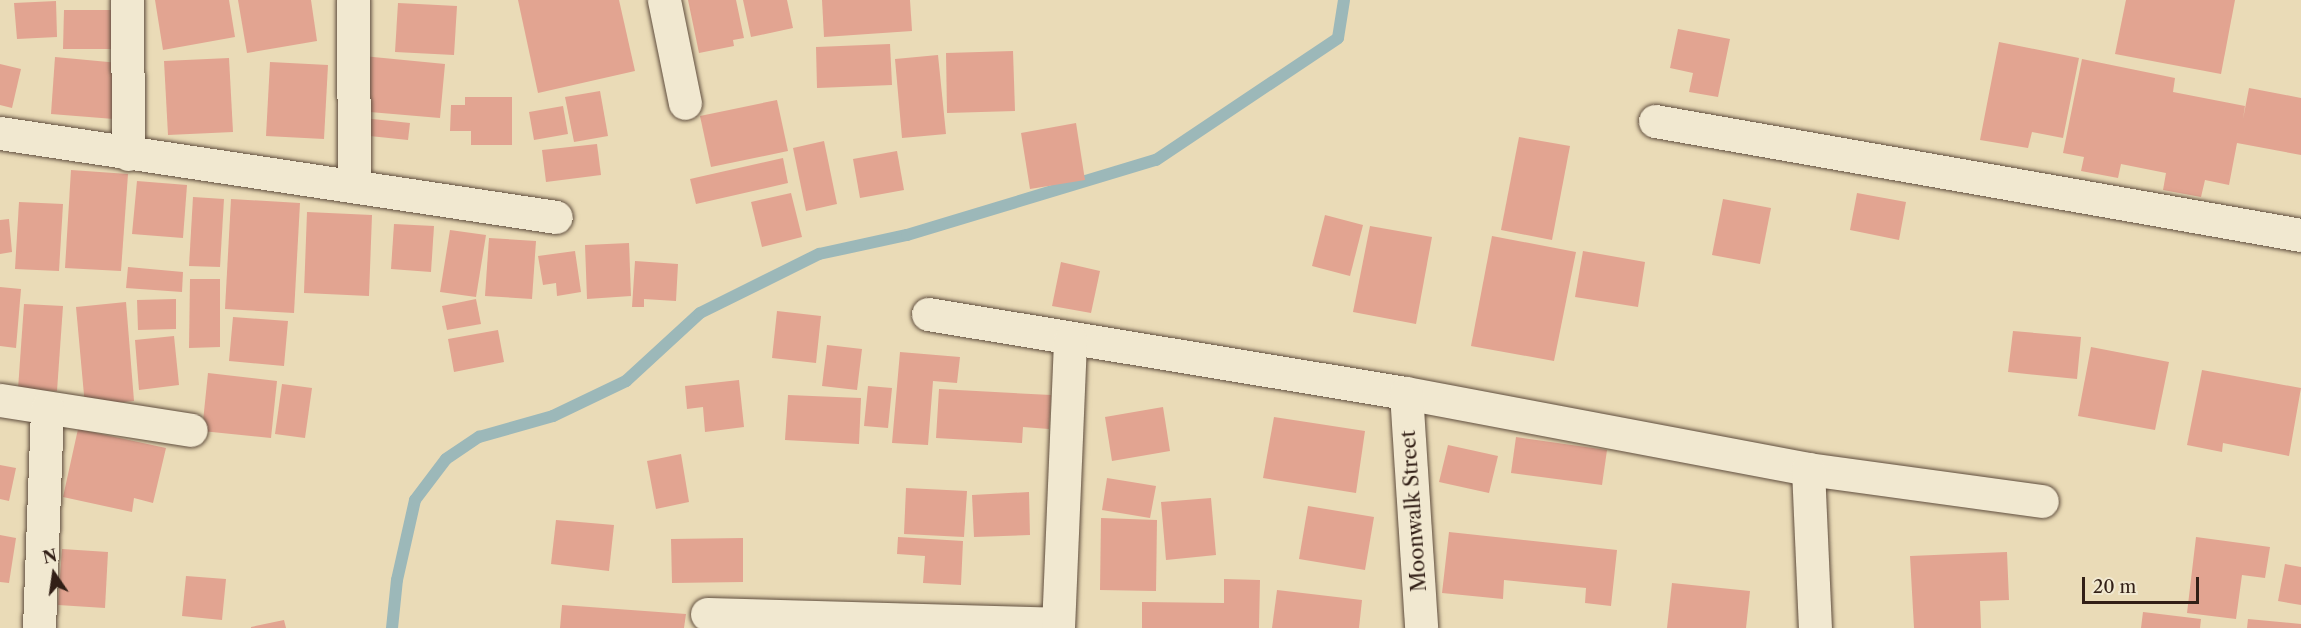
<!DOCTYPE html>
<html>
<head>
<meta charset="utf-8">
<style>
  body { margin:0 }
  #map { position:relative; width:2301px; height:628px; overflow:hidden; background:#eadbb7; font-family:"Libre Caslon Text",serif }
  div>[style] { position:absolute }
  .stream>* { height:12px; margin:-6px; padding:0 6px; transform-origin:6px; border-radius:6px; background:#9cb8b9 }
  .building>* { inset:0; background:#e2a491 }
  .roads { filter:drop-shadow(0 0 2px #604e3e) drop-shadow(0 0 2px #604e3e) }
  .minor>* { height:33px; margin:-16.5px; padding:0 16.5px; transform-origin:16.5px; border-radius:16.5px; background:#f1e8d0 }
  span { translate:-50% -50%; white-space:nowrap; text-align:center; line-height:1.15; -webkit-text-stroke:5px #f1e8d0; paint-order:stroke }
  .street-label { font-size:20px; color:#321f16 }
  .north { position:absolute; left:24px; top:544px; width:60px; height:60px; -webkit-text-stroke:4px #f1e8d0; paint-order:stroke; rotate:347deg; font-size:16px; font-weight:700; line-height:24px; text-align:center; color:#321f16 }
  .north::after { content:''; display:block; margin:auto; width:21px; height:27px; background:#321f16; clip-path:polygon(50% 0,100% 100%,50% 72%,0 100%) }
  .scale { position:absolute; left:2082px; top:577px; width:117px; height:27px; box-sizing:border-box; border:3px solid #321f16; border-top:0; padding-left:8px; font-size:18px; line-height:21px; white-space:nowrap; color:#321f16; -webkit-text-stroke:4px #f1e8d0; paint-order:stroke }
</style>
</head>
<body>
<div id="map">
  <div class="stream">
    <div style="left:392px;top:628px;width:48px;rotate:-84.1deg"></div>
    <div style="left:397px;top:580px;width:82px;rotate:-77.3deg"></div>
    <div style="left:415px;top:500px;width:51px;rotate:-52.9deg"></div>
    <div style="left:446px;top:459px;width:40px;rotate:-34deg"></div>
    <div style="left:479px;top:437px;width:77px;rotate:-15.8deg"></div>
    <div style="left:553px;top:416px;width:81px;rotate:-25.6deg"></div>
    <div style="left:626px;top:381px;width:100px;rotate:-42.6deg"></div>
    <div style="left:700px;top:313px;width:133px;rotate:-26.4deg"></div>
    <div style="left:819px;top:254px;width:90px;rotate:-12.2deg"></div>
    <div style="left:907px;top:235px;width:260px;rotate:-16.8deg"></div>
    <div style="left:1156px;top:160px;width:219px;rotate:-33.8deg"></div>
    <div style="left:1338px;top:38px;width:38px;rotate:-81deg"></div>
  </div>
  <div class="building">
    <div style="clip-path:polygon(155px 0,229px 0,235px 37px,163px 50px)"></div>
    <div style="clip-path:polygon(238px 0,311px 0,317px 41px,247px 53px)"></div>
    <div style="clip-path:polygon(518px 0,619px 0,635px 71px,538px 93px)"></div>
    <div style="clip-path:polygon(688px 0,736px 0,744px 38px,733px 40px,734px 46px,699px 53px)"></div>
    <div style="clip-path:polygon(743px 0,787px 0,793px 28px,751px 37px)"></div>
    <div style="clip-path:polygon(822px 0,910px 0,912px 31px,824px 37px)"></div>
    <div style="clip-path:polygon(2126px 0,2235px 0,2221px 74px,2115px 54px)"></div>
    <div style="clip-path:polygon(56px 1px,57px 37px,17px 39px,14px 3px)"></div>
    <div style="clip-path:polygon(398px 3px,457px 6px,454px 55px,395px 52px)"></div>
    <div style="clip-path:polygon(64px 10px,114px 10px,114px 49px,63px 49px)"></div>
    <div style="clip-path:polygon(1678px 29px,1730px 39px,1718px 97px,1689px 92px,1693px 73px,1670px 68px)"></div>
    <div style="clip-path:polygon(1999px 42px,2079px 58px,2063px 138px,2032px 132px,2028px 148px,1980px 140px)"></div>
    <div style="clip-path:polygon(890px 44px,892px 85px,817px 88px,816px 47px)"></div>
    <div style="clip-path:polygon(1013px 51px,1015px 111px,947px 113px,946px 53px)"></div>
    <div style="clip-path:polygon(938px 55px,946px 134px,902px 138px,895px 59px)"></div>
    <div style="clip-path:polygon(363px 56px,445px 64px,440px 118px,358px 111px)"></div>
    <div style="clip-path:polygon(55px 57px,119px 63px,114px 119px,51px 114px)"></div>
    <div style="clip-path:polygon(229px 58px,233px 132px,168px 135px,164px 61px)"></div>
    <div style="clip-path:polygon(2082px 59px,2175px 78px,2173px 92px,2245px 106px,2243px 119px,2249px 88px,2301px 98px,2301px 155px,2237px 143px,2229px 185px,2205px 180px,2201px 197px,2163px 190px,2166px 173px,2121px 164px,2118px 178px,2081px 171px,2084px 157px,2063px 153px)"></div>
    <div style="clip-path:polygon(270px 62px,328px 65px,324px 139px,266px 136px)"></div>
    <div style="clip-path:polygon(0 64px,21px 69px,12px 108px,0 105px)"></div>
    <div style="clip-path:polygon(600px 91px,608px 136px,574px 142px,565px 97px)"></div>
    <div style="clip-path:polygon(465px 97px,512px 97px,512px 145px,471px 145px,471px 131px,450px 131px,451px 105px,465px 105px)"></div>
    <div style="clip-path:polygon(777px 100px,788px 151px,711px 167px,700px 116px)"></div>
    <div style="clip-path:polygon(563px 106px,568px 134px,534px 140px,529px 112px)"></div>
    <div style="clip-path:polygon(363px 118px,410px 123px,408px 140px,360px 135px)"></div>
    <div style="clip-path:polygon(1076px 123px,1085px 180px,1030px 189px,1021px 133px)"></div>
    <div style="clip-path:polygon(1519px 137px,1570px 146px,1552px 240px,1501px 230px)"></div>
    <div style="clip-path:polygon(824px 141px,837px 204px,806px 211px,793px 148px)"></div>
    <div style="clip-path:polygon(597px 144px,601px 175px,546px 182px,542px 150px)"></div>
    <div style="clip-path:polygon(897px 151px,904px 190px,860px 198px,853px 159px)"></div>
    <div style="clip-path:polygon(783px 158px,788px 183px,696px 204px,690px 179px)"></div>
    <div style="clip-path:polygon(71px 170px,128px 174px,121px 271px,65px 268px)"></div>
    <div style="clip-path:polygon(137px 181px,187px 185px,183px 238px,132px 234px)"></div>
    <div style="clip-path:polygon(791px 193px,802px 237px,762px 247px,751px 202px)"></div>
    <div style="clip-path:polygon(1857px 193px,1906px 202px,1899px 240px,1850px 230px)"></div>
    <div style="clip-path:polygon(193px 197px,224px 199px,220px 267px,189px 266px)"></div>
    <div style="clip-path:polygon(231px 199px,300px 203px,294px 313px,225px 309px)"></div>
    <div style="clip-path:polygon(1723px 199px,1771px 208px,1760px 264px,1712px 255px)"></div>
    <div style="clip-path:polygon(19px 202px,63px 204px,59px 271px,15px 269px)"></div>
    <div style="clip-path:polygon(307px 212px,372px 215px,369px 296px,304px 293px)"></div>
    <div style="clip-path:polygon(1325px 215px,1363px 225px,1350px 276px,1312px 266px)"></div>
    <div style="clip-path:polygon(9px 219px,12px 252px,0 254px,0 220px)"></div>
    <div style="clip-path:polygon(394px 224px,434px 226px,431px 272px,391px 269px)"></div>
    <div style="clip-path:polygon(1370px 226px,1432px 237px,1416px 324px,1353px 312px)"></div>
    <div style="clip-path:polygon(450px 230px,486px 235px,476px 297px,440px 292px)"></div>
    <div style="clip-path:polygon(1492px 236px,1576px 252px,1554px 361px,1471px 346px)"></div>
    <div style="clip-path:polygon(489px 238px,536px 241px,532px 299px,485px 296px)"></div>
    <div style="clip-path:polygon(629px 243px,631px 296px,587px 299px,585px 245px)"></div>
    <div style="clip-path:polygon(575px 251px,581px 292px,557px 296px,556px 283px,543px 285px,538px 256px)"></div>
    <div style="clip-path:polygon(1583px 251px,1645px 262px,1638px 307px,1575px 297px)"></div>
    <div style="clip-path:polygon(635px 261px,678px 264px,676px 301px,644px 299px,644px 307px,632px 307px)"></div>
    <div style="clip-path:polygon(1061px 262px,1100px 271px,1091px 313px,1052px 306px)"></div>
    <div style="clip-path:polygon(128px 267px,183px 272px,182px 292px,126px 288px)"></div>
    <div style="clip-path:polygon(190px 279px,220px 279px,220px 347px,189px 348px)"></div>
    <div style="clip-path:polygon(0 287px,21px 289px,16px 348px,0 346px)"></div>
    <div style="clip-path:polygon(176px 299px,176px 329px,138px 330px,137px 300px)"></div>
    <div style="clip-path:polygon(476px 299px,481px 324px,447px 330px,442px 306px)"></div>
    <div style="clip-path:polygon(126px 302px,134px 401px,85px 406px,76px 307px)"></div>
    <div style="clip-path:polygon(24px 304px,63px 306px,57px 391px,18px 389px)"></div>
    <div style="clip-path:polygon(777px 311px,821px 316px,816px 363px,772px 358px)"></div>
    <div style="clip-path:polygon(233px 317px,288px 321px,284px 366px,229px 361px)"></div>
    <div style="clip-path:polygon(498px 330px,504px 362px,454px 372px,448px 339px)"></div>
    <div style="clip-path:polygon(2013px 331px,2081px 337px,2077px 379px,2008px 372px)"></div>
    <div style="clip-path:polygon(174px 336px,179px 385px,139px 390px,135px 340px)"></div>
    <div style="clip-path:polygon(827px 345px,862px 349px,857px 390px,822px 386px)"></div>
    <div style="clip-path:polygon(2091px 347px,2169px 362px,2155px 430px,2078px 416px)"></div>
    <div style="clip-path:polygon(900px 352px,960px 357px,957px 383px,933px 381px,928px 445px,892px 443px)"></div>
    <div style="clip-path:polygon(2202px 370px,2301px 388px,2289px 456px,2223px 443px,2222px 452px,2187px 445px)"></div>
    <div style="clip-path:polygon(208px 373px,277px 381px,271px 438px,202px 431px)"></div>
    <div style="clip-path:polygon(739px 380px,744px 427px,705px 432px,703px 407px,687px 409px,685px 386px)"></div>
    <div style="clip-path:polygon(282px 384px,312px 388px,305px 438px,275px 434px)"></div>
    <div style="clip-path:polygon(868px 386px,892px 388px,888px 428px,864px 426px)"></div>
    <div style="clip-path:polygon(939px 389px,1051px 395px,1049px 429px,1023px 427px,1022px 443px,936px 438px)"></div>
    <div style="clip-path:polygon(788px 395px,861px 398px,859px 444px,785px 440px)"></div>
    <div style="clip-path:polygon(1163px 407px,1170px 451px,1112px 461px,1105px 417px)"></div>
    <div style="clip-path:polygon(1274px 417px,1365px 431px,1356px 493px,1263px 478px)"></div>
    <div style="clip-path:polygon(78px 429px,166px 448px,153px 503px,134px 498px,132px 512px,63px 497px)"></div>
    <div style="clip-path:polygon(1516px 437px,1607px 450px,1602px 485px,1511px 473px)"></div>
    <div style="clip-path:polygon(1448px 445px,1498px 456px,1489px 493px,1439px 482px)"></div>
    <div style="clip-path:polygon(681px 454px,689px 502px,656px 509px,647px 461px)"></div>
    <div style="clip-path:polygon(0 465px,16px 468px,9px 501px,0 499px)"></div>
    <div style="clip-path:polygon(1107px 478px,1156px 486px,1150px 518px,1102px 510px)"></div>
    <div style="clip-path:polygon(906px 488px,967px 491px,964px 537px,904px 534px)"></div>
    <div style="clip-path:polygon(1029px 492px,1030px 535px,974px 537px,972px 495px)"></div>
    <div style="clip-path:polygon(1211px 498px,1216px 555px,1166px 560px,1161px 502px)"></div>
    <div style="clip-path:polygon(1308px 506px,1374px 517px,1365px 570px,1299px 559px)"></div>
    <div style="clip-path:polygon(1101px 518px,1157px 520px,1156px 591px,1100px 590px)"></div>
    <div style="clip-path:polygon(556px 520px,614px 525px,609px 571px,551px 564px)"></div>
    <div style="clip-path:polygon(1449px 532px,1617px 550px,1611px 606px,1585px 603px,1586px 588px,1504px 580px,1503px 599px,1442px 593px)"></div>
    <div style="clip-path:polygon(0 535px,16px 538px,9px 583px,0 582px)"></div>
    <div style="clip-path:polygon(898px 537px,963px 541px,961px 585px,923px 583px,925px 556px,897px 554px)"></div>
    <div style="clip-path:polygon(2196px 537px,2270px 547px,2265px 578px,2242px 575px,2236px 619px,2187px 613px)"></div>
    <div style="clip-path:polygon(743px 538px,743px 582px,672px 583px,671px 539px)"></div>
    <div style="clip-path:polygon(62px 549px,108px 552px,105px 608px,58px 605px)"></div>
    <div style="clip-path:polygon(2007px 552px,2009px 600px,1980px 601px,1981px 628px,1914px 628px,1910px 556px)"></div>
    <div style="clip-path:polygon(2285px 564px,2301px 567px,2301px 605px,2278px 601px)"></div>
    <div style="clip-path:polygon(186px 576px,226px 579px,222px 620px,182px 616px)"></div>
    <div style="clip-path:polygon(1224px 579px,1260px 580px,1259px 628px,1142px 628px,1142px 602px,1224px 603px)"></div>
    <div style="clip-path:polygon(1672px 583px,1750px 591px,1746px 628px,1667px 628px)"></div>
    <div style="clip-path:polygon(1277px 590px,1362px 600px,1359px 628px,1272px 628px)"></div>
    <div style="clip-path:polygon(562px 605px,686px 614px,684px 628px,560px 628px)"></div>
    <div style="clip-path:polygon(2143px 612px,2201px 619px,2200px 628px,2141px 628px)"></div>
    <div style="clip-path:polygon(2248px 619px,2301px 624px,2301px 628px,2247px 628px)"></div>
    <div style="clip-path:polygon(284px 620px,286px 628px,251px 628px,251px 627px)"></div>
  </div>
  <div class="roads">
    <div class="minor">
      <div style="left:127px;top:0;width:154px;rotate:89.6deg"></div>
      <div style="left:353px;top:0;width:185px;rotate:89.7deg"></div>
      <div style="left:664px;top:0;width:105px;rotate:78.5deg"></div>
      <div style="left:1655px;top:121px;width:656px;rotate:10.01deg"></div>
      <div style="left:0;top:133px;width:562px;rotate:8.59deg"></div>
      <div style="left:928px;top:314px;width:484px;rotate:9.4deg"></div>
      <div style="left:1406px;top:393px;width:409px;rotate:10.7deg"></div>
      <div style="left:1808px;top:469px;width:236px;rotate:7.8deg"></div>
      <div style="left:1406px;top:393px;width:235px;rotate:86.3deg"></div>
      <div style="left:0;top:400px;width:193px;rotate:8.9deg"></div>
      <div style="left:1808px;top:469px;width:159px;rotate:87.5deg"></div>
      <div style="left:707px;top:614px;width:351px;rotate:1.6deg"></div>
      <div style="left:39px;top:628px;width:220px;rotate:-87.9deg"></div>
      <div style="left:1058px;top:628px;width:288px;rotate:-87.6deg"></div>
    </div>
  </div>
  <div class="street-label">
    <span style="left:1414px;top:511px;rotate:-94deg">Moonwalk Street</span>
  </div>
  <div class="north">N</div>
  <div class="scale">20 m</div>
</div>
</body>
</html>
